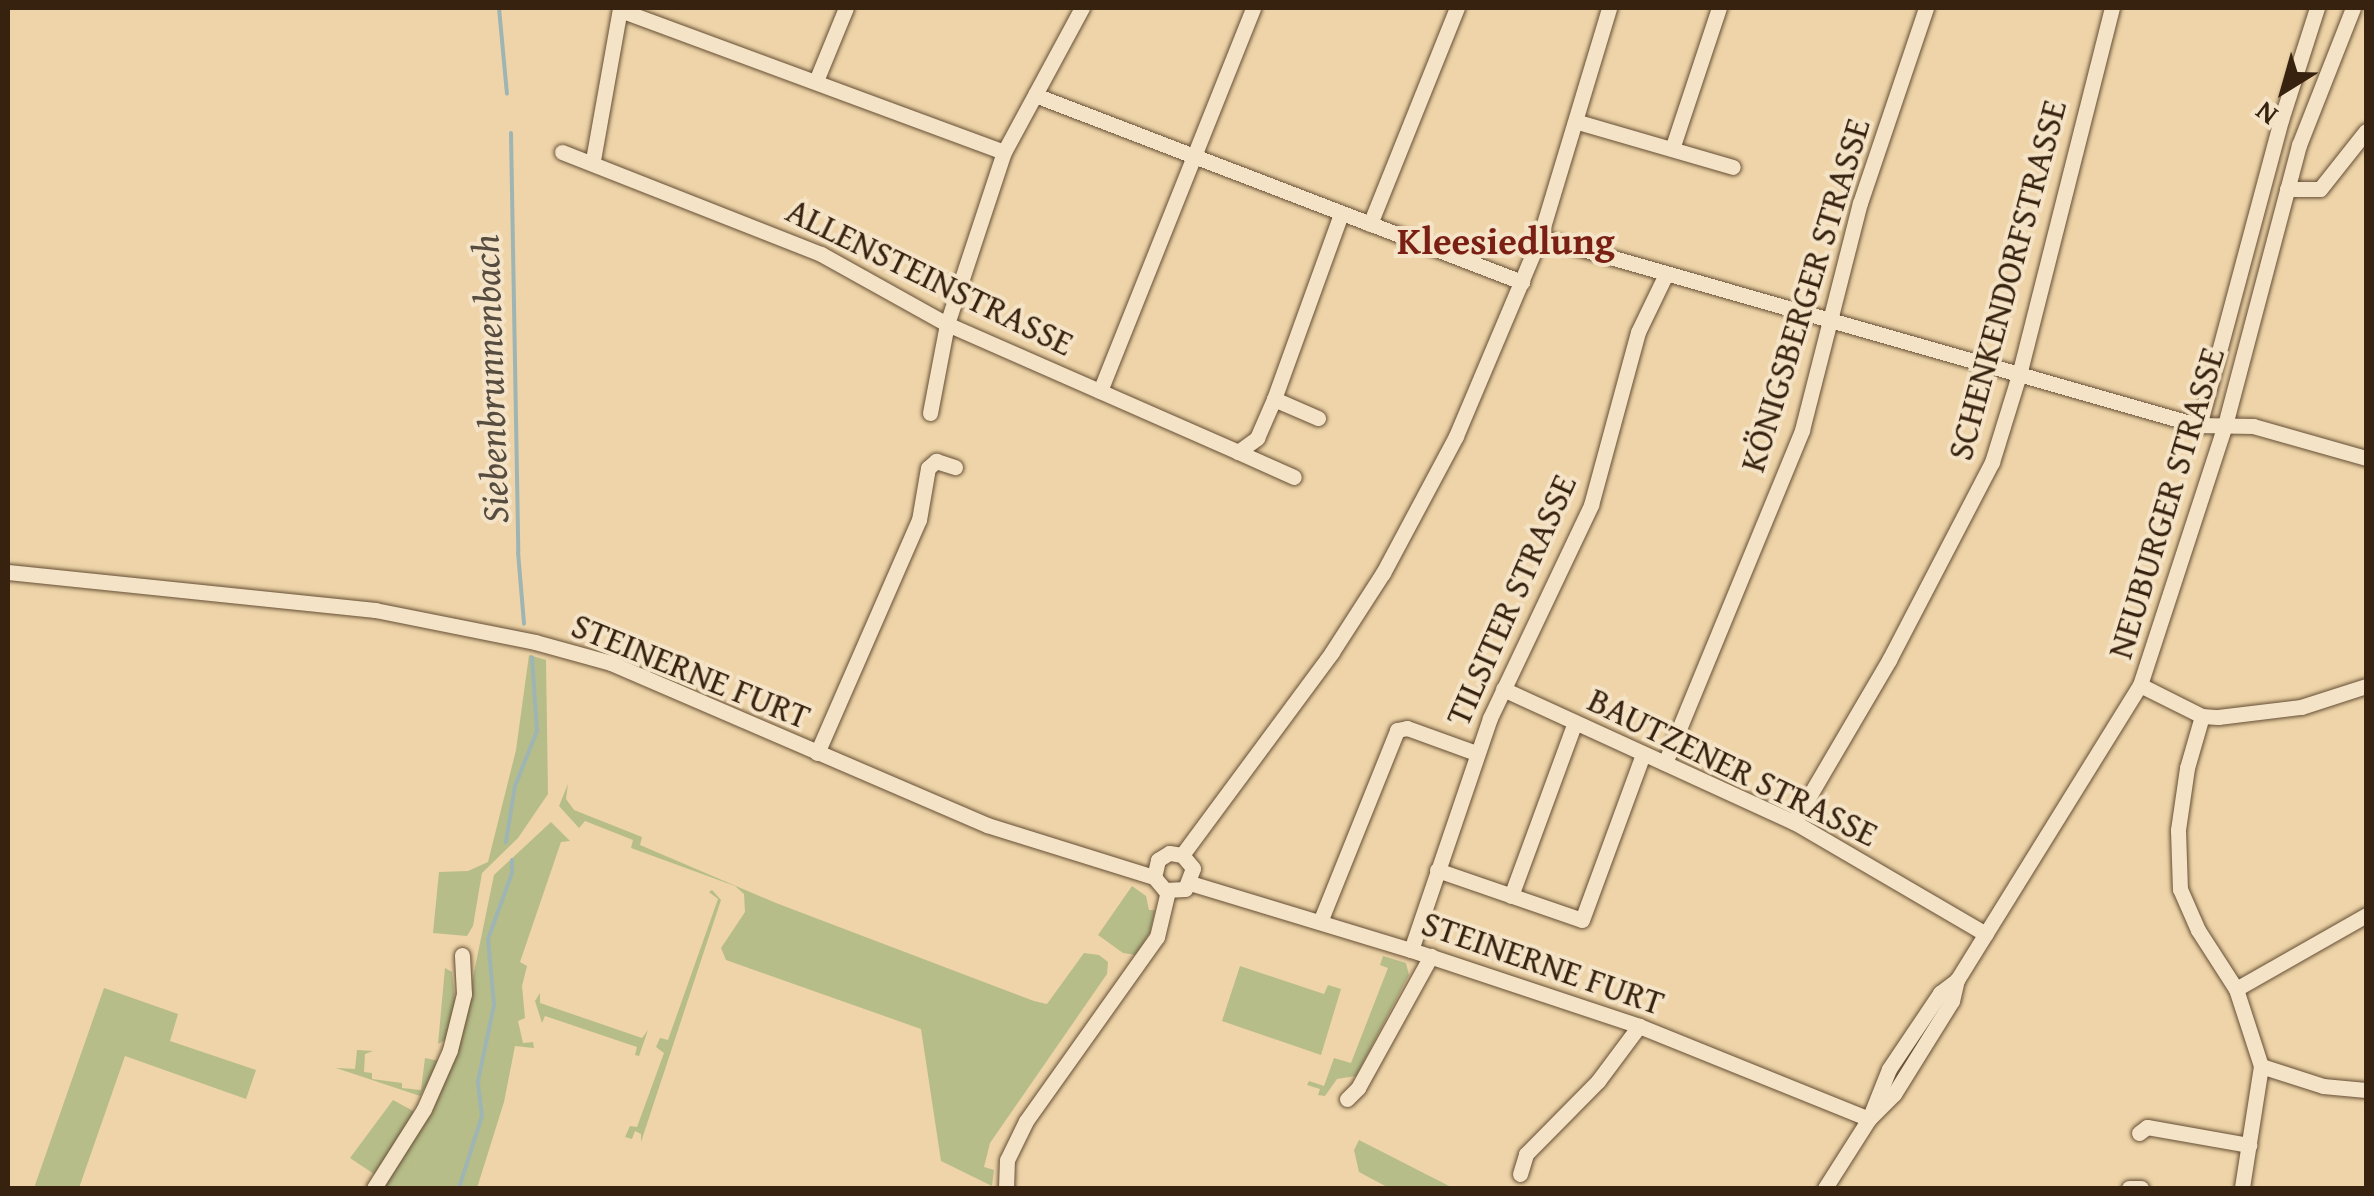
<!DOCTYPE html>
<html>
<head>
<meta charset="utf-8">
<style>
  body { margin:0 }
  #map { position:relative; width:2374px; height:1196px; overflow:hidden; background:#eed4a8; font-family:"Gentium Book Plus",serif }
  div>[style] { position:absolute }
  .green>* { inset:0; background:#b6bd89 }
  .stream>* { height:4px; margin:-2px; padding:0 2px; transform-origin:2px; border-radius:2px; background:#9fb5b3 }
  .roads { filter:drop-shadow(0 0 2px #654e35) drop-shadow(0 0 2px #654e35) }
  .minor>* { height:15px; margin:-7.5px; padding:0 7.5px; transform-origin:7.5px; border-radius:7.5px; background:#f4e3c6 }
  span { translate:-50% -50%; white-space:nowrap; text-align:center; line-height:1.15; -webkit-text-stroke:8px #f4e3c6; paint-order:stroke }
  .street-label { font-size:35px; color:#37210f }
  .neighbourhood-label { font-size:38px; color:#7a1f14; font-weight:700 }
  .water-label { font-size:38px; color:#564d40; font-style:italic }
  .frame { position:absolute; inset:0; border:10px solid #37210f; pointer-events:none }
  .north { position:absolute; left:2234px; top:40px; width:100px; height:100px; -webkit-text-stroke:8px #f4e3c6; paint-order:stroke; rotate:217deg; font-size:28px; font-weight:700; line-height:40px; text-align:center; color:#37210f }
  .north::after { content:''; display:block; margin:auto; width:35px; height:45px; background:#37210f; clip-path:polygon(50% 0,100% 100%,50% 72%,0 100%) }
</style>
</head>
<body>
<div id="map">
  <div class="green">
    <div style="clip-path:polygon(529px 655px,546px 660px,548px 794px,518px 838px,482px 873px,473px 926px,467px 936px,433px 933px,439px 872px,468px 871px,488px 862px,516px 750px)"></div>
    <div style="clip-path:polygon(568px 784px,566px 799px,574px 810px,642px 837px,640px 845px,776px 903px,1034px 1001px,1047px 1004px,1084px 953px,1099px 955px,1108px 962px,1107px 974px,990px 1143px,984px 1167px,994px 1170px,992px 1186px,941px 1161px,921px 1029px,726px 960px,721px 948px,745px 912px,744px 894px,735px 886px,631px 848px,633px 840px,585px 821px,579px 828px,559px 806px)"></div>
    <div style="clip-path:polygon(551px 822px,570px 841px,561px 842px,520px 962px,527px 966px,522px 986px,525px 1018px,518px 1021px,523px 1043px,533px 1042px,534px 1048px,515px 1046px,504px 1102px,477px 1188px,382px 1188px,431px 1114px,458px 1050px,494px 875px)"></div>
    <div style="clip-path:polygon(1132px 886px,1146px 896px,1149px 910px,1155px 910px,1150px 932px,1136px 955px,1123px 953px,1098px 935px)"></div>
    <div style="clip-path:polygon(712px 890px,721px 900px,641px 1142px,641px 1134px,635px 1131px,632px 1139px,625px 1137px,630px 1126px,637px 1127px,664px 1053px,656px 1047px,660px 1038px,668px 1040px,718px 899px,709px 892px)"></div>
    <div style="clip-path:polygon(1383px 956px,1406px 963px,1409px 975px,1356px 1076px,1337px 1079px,1325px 1096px,1318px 1095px,1320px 1089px,1307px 1085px,1309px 1081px,1324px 1086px,1334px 1058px,1351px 1063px,1388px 968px,1380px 965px)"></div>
    <div style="clip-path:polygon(1240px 966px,1324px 994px,1328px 985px,1341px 989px,1321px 1055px,1222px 1021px)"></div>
    <div style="clip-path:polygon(445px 968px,452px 972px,455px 1001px,447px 1039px,438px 1044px)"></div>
    <div style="clip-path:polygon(104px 988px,178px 1014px,170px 1041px,256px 1070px,246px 1099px,125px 1056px,79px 1188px,34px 1188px)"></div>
    <div style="clip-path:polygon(540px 993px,540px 1003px,642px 1038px,648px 1030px,639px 1056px,635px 1055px,637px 1047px,545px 1016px,542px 1023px,535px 1001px)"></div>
    <div style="clip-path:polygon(357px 1050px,373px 1051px,365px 1054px,364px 1072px,372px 1073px,372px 1079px,402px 1083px,402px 1088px,421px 1090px,425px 1058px,439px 1061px,420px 1096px,336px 1068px,355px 1069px)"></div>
    <div style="clip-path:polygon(393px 1100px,415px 1112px,374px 1174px,350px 1158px)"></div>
    <div style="clip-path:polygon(1359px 1140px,1453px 1188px,1389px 1188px,1359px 1172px,1354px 1150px)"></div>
  </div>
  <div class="stream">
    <div style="left:499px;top:8px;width:86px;rotate:84.7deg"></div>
    <div style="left:511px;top:133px;width:419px;rotate:89deg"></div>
    <div style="left:518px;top:552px;width:72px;rotate:85.2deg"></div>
    <div style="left:506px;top:842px;width:57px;rotate:-80.9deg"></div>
    <div style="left:515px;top:786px;width:59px;rotate:-68.2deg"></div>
    <div style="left:537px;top:731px;width:74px;rotate:-93.9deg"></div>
    <div style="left:459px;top:1188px;width:76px;rotate:-72.3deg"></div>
    <div style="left:482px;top:1116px;width:35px;rotate:-97deg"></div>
    <div style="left:478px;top:1081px;width:78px;rotate:-78.1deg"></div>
    <div style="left:494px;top:1005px;width:66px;rotate:-95.2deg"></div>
    <div style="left:488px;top:939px;width:70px;rotate:-70deg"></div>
    <div style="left:512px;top:873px;width:13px;rotate:-90deg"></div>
  </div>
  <div class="roads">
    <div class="minor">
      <div style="left:620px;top:10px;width:409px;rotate:20.3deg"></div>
      <div style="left:816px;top:81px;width:79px;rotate:-67.7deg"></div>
      <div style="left:1035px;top:95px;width:522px;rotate:21.01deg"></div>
      <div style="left:1578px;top:122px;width:161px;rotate:16.2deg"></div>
      <div style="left:1672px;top:149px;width:149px;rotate:-71.6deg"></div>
      <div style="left:562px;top:152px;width:278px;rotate:21.5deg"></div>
      <div style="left:821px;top:254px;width:144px;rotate:29.1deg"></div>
      <div style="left:947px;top:324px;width:318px;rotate:23.7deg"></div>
      <div style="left:1238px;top:452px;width:24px;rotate:-36deg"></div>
      <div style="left:1257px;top:438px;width:43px;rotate:-66.4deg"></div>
      <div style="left:1274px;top:399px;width:197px;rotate:-70.1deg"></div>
      <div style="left:593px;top:160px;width:154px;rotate:-79.9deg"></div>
      <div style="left:2287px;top:189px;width:33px"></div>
      <div style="left:2320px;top:189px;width:74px;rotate:-51.6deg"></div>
      <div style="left:1370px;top:224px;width:233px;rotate:-68.1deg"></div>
      <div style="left:1540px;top:237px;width:683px;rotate:15.97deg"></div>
      <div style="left:2197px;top:425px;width:56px;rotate:1deg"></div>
      <div style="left:2253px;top:426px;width:117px;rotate:15.8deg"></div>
      <div style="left:1100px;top:391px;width:412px;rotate:-68.2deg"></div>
      <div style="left:1274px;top:399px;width:48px;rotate:23.4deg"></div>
      <div style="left:930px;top:413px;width:91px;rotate:-79.2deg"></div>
      <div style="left:947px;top:324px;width:181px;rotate:-71.7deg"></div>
      <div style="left:1004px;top:152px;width:164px;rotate:-61.6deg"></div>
      <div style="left:2199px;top:426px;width:317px;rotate:-75deg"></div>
      <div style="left:2281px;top:120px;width:118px;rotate:-72.2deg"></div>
      <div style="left:1238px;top:452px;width:61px;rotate:24.1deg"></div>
      <div style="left:8px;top:572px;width:369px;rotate:5.9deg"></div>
      <div style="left:375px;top:610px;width:163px;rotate:11.3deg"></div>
      <div style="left:535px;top:642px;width:79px;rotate:15.4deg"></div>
      <div style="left:611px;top:663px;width:409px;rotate:23.3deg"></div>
      <div style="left:987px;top:825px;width:175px;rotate:17.3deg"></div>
      <div style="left:1154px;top:877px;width:17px;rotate:50deg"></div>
      <div style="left:1165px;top:890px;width:20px;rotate:-3deg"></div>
      <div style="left:1185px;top:889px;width:22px;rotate:-69deg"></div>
      <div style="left:1193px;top:868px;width:17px;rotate:-130deg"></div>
      <div style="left:1182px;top:855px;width:13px;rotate:-171deg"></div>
      <div style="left:1169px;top:853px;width:13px;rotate:148deg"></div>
      <div style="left:1158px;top:860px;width:17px;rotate:103deg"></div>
      <div style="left:2140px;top:685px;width:69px;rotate:26.6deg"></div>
      <div style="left:2202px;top:716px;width:16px;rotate:4deg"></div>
      <div style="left:2218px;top:717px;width:84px;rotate:-6.9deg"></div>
      <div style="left:2301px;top:707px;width:68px;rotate:-17.9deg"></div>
      <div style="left:1503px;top:689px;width:320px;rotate:24.6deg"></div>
      <div style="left:1794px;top:822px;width:222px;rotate:30.3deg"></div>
      <div style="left:2202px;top:716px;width:54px;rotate:106.1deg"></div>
      <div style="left:2187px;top:768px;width:63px;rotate:98.3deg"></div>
      <div style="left:2178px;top:830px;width:59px;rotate:88.1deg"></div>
      <div style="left:2180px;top:889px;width:45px;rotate:66.3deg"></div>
      <div style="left:2198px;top:930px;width:70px;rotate:57.2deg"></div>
      <div style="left:2236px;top:989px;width:81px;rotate:72deg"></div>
      <div style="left:2261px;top:1066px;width:123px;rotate:98.9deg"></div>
      <div style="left:817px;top:753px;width:254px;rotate:-66.4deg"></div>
      <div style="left:919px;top:520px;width:53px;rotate:-80.2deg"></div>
      <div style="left:928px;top:468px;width:11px;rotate:-41deg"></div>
      <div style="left:936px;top:461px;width:20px;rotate:18deg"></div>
      <div style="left:1665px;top:763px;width:360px;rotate:-67.6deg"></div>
      <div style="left:1802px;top:430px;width:234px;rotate:-75.7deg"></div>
      <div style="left:1860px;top:203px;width:206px;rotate:-71.3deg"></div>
      <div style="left:1794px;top:822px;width:188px;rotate:-59.6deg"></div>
      <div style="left:1889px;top:660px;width:223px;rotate:-62.5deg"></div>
      <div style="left:1992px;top:462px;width:91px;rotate:-72.8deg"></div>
      <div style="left:2019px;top:375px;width:379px;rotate:-75.8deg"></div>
      <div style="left:1182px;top:855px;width:252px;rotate:-53.5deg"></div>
      <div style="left:1332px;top:652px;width:94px;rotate:-57.2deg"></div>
      <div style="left:1383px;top:573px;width:155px;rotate:-61.9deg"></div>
      <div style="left:1456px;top:436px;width:216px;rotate:-67.1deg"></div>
      <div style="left:1540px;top:237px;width:239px;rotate:-73.2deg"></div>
      <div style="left:1437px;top:870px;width:153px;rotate:19deg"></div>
      <div style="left:1582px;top:920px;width:177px;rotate:-69.8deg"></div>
      <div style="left:1190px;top:883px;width:231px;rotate:16.9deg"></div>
      <div style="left:1411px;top:950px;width:240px;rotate:18.4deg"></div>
      <div style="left:1639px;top:1026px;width:248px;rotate:22deg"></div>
      <div style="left:1511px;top:896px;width:185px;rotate:-69.8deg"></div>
      <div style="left:1320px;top:922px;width:207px;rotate:-68.1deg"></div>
      <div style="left:1397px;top:730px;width:10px;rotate:-11deg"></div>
      <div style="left:1407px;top:728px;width:73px;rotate:19.9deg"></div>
      <div style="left:1411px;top:950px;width:245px;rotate:-71.2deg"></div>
      <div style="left:1490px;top:718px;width:236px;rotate:-64.6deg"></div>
      <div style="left:1591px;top:505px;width:179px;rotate:-74.8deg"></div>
      <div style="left:1638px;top:332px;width:62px;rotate:-64.3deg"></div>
      <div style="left:2236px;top:989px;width:150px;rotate:-29.6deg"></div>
      <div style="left:2261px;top:1066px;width:65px;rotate:17.9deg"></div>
      <div style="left:2323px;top:1086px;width:43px;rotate:5.3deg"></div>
      <div style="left:1347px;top:1099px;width:16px;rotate:-45deg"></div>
      <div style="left:1358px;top:1088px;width:151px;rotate:-61.1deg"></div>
      <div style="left:1869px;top:1119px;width:54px;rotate:-68.2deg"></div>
      <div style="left:1889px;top:1069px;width:92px;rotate:-56.1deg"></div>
      <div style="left:1940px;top:993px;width:21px;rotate:-37deg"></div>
      <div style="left:2139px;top:1133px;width:10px;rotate:-37deg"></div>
      <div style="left:2147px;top:1127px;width:104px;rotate:10deg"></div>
      <div style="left:1520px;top:1174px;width:21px;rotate:-73deg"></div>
      <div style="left:1526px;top:1154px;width:103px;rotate:-45.4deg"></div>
      <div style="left:1598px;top:1081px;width:69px;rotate:-53.3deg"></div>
      <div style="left:374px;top:1188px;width:93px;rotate:-57.7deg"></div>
      <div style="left:424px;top:1109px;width:64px;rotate:-66.2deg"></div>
      <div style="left:450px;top:1050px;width:58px;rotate:-76deg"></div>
      <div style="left:464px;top:994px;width:39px;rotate:-93deg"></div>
      <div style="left:1006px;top:1188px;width:28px;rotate:-88deg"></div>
      <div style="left:1007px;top:1160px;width:43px;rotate:-64deg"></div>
      <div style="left:1026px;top:1121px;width:226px;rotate:-54.6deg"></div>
      <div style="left:1157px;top:937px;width:47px;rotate:-76.6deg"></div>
      <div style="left:1825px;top:1188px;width:82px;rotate:-57.5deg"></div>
      <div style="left:1869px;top:1119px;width:35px;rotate:-45deg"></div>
      <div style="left:1894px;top:1094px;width:110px;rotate:-58.1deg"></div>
      <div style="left:1952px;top:1001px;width:22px;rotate:-77deg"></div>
      <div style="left:1957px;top:980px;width:347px;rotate:-58.2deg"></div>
      <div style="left:2140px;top:685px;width:274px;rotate:-71.9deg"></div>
      <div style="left:2225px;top:425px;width:290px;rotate:-75.2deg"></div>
      <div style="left:2299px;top:145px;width:147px;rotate:-68.5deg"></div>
      <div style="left:2129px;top:1188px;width:12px"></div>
    </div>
  </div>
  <div class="street-label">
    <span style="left:930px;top:277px;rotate:26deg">ALLENSTEINSTRASSE</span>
    <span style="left:2007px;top:280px;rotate:-75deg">SCHENKENDORFSTRASSE</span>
    <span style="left:1805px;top:295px;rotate:-73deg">KÖNIGSBERGER STRASSE</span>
    <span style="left:2166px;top:503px;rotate:-73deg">NEUBURGER STRASSE</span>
    <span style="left:1511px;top:600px;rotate:-66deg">TILSITER STRASSE</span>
    <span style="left:691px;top:671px;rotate:22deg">STEINERNE FURT</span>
    <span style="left:1733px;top:767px;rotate:26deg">BAUTZENER STRASSE</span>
    <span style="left:1543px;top:963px;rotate:19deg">STEINERNE FURT</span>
  </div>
  <div class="neighbourhood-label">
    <span style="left:1506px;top:241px">Kleesiedlung</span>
  </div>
  <div class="water-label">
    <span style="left:490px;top:379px;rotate:-92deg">Siebenbrunnenbach</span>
  </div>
  <div class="frame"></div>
  <div class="north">N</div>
</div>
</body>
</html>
